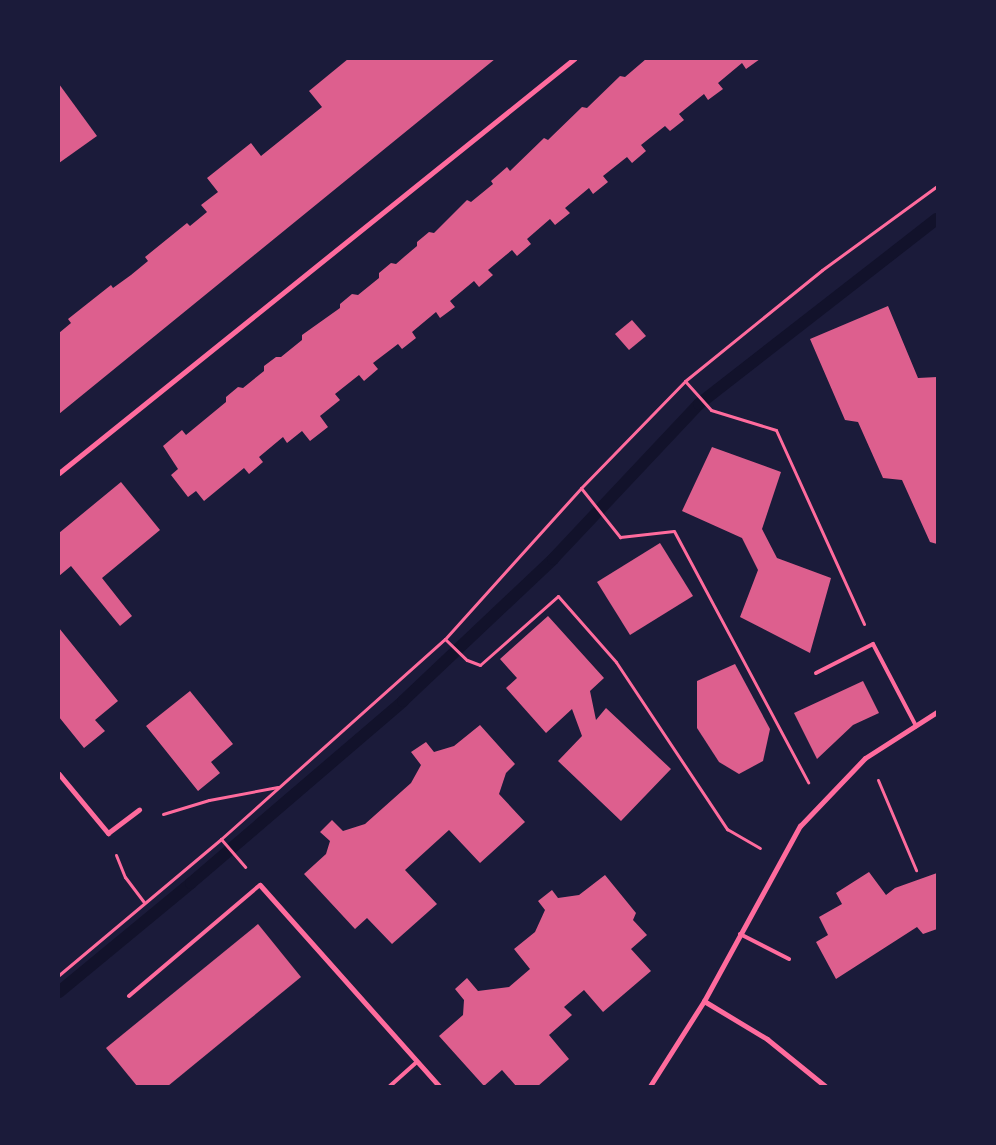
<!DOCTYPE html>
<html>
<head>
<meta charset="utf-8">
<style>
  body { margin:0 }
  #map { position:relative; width:996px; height:1145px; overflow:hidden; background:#1b1b3a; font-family:Figtree,sans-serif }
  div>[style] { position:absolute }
  .stream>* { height:12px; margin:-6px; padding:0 6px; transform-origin:6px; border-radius:6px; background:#12122b }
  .building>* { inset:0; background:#dd5f8e }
  .path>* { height:3px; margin:-1.5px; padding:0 1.5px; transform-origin:1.5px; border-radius:1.5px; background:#ff6b9d }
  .service>* { height:4px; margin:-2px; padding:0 2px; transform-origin:2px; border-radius:2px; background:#ff6b9d }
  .minor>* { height:5px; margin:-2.5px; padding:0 2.5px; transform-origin:2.5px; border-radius:2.5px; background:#ff6b9d }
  span { translate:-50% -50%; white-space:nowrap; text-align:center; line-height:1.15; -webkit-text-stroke:5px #1b1b3a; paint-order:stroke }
  .frame { position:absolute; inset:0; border:60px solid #1b1b3a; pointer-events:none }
</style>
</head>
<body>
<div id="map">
  <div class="stream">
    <div style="left:59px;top:992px;width:171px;rotate:-39.5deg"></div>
    <div style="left:191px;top:883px;width:279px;rotate:-40.6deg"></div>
    <div style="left:403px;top:701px;width:207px;rotate:-43.4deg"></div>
    <div style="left:553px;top:559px;width:213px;rotate:-46.7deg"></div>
    <div style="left:699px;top:404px;width:301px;rotate:-37.9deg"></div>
  </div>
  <div class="building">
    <div style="clip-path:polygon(348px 59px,495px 59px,59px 414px,59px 333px,71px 323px,68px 319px,111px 285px,113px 288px,131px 275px,148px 261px,145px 257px,187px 223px,190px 226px,207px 212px,201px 205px,218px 192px,207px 178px,251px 143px,261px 156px,322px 107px,309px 91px)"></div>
    <div style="clip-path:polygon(646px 59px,760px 59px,746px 69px,742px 63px,718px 83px,723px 89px,708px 100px,704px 94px,679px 114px,684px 120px,670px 131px,665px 126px,641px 145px,646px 151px,632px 163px,627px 157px,603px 176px,608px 182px,593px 194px,589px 188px,565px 208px,570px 213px,555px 225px,550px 219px,527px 239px,531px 244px,517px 256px,512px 250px,488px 270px,493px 275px,479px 287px,474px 281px,450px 301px,455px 307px,440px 318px,436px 312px,412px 332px,416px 338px,402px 349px,398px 344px,373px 363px,378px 369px,364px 381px,359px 375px,335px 394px,340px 400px,320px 416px,328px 427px,310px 441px,302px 431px,287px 443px,283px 437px,259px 457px,263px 462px,249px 474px,244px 468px,204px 501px,196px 491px,188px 497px,171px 475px,178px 469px,163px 446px,182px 430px,186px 435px,226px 402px,226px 397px,238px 387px,243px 388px,264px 371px,264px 366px,276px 357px,281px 357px,302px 340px,302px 335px,340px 308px,340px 304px,352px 294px,358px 295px,379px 278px,379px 273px,391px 263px,396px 264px,404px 257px,417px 246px,417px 242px,429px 232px,434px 233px,467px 200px,471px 202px,493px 184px,491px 181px,507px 167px,510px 171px,544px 138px,548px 140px,582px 107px,587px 108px,620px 76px,625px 77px)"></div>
    <div style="clip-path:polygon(59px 84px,97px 136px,59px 163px)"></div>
    <div style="clip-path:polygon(888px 306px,918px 378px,937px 377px,937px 544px,930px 542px,902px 480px,883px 478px,858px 422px,845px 420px,810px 339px)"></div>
    <div style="clip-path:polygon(632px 320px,646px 336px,629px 350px,615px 334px)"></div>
    <div style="clip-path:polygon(712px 447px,781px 472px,762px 529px,777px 558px,831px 578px,810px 653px,740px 617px,758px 570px,742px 538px,682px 511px)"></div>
    <div style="clip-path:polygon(121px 482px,160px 530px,102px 578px,132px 616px,120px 626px,71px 566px,59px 576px,59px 533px)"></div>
    <div style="clip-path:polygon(660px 543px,693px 596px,630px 635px,597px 582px)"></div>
    <div style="clip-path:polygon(548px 616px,604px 678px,590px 691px,596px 720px,606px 708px,671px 769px,621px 821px,558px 761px,582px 736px,572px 709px,546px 733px,506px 688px,517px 678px,500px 659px)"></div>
    <div style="clip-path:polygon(59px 628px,118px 701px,95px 720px,105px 731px,84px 748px,59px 717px)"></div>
    <div style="clip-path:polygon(735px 664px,770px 729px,763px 761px,739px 774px,719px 762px,697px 728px,697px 681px)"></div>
    <div style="clip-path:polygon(863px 681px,879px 713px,853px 725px,817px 759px,794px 713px)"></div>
    <div style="clip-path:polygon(190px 691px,233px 744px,211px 762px,220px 773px,198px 791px,146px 726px)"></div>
    <div style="clip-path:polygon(480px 725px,515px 764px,506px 773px,499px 794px,525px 822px,480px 863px,449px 830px,405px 870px,437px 904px,392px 944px,367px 918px,355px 929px,304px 874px,326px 854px,330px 841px,320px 832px,332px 820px,343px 831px,365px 824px,411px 783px,421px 765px,411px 752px,426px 742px,434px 752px,454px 746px)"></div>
    <div style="clip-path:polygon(869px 872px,886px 895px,895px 888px,937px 873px,937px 929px,923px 934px,917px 927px,836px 979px,816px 942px,828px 935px,819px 917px,842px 904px,836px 893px)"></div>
    <div style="clip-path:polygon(605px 875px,636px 913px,633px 920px,647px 935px,631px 949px,651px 971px,603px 1012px,584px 990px,564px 1007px,572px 1015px,549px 1035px,569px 1059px,538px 1086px,516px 1086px,502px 1070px,484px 1086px,439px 1036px,463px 1015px,464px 1000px,455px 989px,467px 978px,478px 991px,509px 987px,530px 969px,514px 949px,535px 932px,545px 910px,538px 901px,552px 890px,558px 898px,579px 895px)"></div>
    <div style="clip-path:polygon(258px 924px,301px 977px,168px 1086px,137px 1086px,106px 1048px)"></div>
  </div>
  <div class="path">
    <div style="left:685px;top:381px;width:39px;rotate:48deg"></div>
    <div style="left:711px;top:410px;width:68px;rotate:17.1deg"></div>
    <div style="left:776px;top:430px;width:213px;rotate:65.6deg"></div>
    <div style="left:581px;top:488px;width:63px;rotate:51.5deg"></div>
    <div style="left:620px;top:537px;width:54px;rotate:-6.3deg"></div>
    <div style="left:674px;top:531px;width:285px;rotate:61.9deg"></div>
    <div style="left:445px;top:639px;width:30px;rotate:44deg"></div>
    <div style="left:467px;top:660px;width:14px;rotate:21deg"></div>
    <div style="left:480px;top:665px;width:104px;rotate:-41.5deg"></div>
    <div style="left:558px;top:596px;width:88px;rotate:48.7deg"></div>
    <div style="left:616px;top:662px;width:201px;rotate:56.4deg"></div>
    <div style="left:727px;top:829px;width:38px;rotate:30deg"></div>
    <div style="left:878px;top:780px;width:98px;rotate:67.1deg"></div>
    <div style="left:163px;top:814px;width:48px;rotate:-16.9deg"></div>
    <div style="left:209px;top:800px;width:70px;rotate:-10.7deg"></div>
    <div style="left:221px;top:839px;width:37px;rotate:49deg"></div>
    <div style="left:116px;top:855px;width:24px;rotate:68deg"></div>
    <div style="left:125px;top:877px;width:31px;rotate:53deg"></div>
    <div style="left:59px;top:975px;width:212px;rotate:-40deg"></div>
    <div style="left:221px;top:839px;width:300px;rotate:-41.8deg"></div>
    <div style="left:445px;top:639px;width:203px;rotate:-48deg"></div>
    <div style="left:581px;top:488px;width:149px;rotate:-45.8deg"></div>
    <div style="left:685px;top:381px;width:176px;rotate:-39deg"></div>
    <div style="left:822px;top:270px;width:142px;rotate:-36.1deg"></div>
  </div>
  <div class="service">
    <div style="left:816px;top:673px;width:64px;rotate:-27deg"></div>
    <div style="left:873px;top:644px;width:93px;rotate:62.3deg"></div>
    <div style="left:740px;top:934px;width:55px;rotate:27deg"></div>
    <div style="left:129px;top:996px;width:172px;rotate:-40.3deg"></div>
    <div style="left:390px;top:1086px;width:36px;rotate:-42deg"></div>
  </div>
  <div class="minor">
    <div style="left:59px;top:473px;width:661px;rotate:-38.8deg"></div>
    <div style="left:59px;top:774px;width:77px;rotate:50.3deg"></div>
    <div style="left:108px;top:833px;width:39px;rotate:-37deg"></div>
    <div style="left:260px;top:885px;width:269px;rotate:48.3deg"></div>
    <div style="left:704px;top:1001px;width:74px;rotate:31.1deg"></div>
    <div style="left:767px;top:1039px;width:75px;rotate:39deg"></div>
    <div style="left:650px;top:1086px;width:101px;rotate:-57.6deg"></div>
    <div style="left:704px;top:1001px;width:200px;rotate:-61.3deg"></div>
    <div style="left:800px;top:826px;width:94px;rotate:-46.3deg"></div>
    <div style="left:865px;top:758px;width:85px;rotate:-32.6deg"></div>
  </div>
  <div class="frame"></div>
</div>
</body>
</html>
